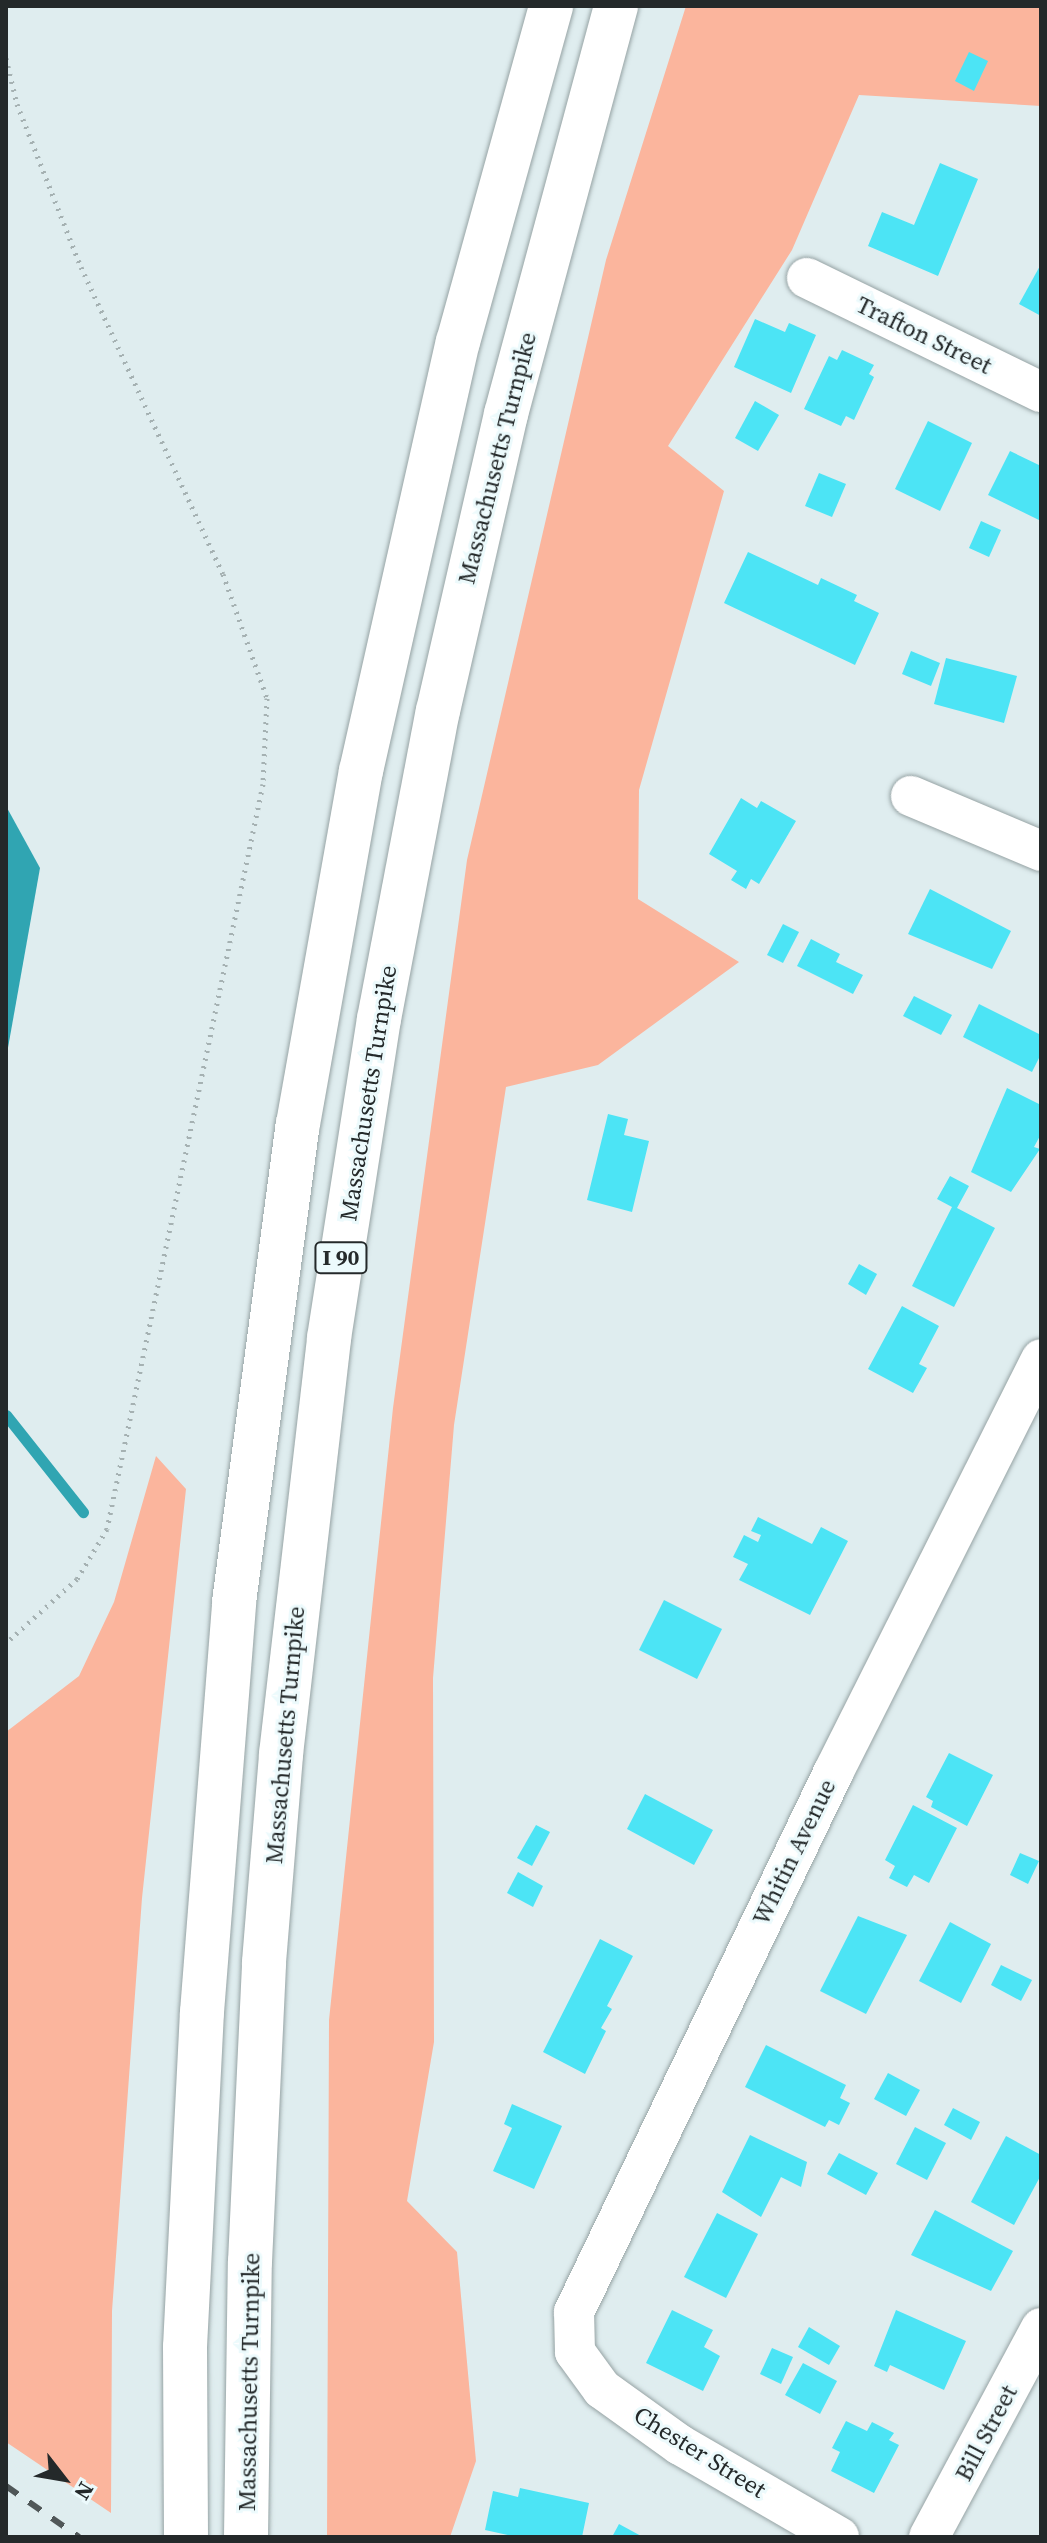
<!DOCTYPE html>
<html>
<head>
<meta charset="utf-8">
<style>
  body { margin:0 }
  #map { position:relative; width:1047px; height:2543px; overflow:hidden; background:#dfedef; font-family:"Source Serif 4",serif }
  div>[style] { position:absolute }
  .green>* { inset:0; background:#fbb59d }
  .water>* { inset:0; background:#30a5b2 }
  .stream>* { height:11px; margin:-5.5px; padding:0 5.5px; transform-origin:5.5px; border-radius:5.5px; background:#30a5b2 }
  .building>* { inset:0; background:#4ce4f5 }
  .path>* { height:5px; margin-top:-2.5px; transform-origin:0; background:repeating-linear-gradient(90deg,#a5b1b2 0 2px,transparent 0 8px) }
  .roads { filter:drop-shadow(0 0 2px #96a3a4) drop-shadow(0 0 2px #96a3a4) }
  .minor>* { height:40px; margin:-20px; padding:0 20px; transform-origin:20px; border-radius:20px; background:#fff }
  .highway>* { height:44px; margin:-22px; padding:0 22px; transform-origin:22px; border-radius:22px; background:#fff }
  .rail>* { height:6px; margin-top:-3px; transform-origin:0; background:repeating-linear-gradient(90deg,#505758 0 14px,transparent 0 28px) }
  span { translate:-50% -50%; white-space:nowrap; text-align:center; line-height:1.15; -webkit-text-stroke:6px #ecfafc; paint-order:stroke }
  .shield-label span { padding:2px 6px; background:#ecfafc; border:2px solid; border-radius:6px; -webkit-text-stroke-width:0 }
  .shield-label { font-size:22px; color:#24292a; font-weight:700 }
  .street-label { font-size:24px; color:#24292a }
  .frame { position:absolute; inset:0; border:8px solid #24292a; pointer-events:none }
  .north { position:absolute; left:24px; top:2439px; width:80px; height:80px; -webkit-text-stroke:6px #ecfafc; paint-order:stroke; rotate:121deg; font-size:22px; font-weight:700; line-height:32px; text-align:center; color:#24292a }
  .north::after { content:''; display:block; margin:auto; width:28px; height:36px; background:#24292a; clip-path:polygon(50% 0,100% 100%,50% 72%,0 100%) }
</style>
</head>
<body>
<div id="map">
  <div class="green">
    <div style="clip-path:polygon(686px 6px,1041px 6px,1041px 106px,859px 95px,792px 250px,668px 446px,724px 491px,639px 790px,638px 899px,739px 962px,598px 1065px,506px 1087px,454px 1425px,433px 1678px,434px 2042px,407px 2201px,457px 2252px,476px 2461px,450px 2537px,327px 2537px,329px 2020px,393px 1408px,467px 860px,606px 260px)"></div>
    <div style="clip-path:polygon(156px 1456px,186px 1489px,142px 1898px,112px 2311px,111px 2513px,6px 2442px,6px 1732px,79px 1676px,114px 1602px)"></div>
  </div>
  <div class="water">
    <div style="clip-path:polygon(6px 806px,40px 868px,6px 1059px)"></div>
  </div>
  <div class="stream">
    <div style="left:6px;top:1415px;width:124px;rotate:51.6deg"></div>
  </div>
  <div class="building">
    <div style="clip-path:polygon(969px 52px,988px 61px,974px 91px,955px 81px)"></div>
    <div style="clip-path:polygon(940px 163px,978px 179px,938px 276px,868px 246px,882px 212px,914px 225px)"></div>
    <div style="clip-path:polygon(1041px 264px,1041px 316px,1019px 304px)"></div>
    <div style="clip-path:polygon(755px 319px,785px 332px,789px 323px,816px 335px,791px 393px,734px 367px)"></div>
    <div style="clip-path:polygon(842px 350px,874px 365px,869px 374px,874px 377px,854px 420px,846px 416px,841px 426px,804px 409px,829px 356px,837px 360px)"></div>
    <div style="clip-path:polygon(755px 401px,779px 415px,758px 451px,735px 438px)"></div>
    <div style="clip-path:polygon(928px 421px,972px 443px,940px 511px,895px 489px)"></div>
    <div style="clip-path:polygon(1010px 451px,1041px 466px,1041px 521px,988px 495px)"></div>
    <div style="clip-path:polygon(819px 473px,846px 484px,832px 517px,805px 506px)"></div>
    <div style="clip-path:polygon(981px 521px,1001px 530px,989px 557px,969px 548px)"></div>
    <div style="clip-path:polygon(748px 552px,818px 585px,821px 578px,857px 595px,854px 601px,879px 613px,855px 665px,724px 603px)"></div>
    <div style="clip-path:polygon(911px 651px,940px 663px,931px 686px,902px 674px)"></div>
    <div style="clip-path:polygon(946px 658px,1017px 676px,1004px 723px,934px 704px)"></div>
    <div style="clip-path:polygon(741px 798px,757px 808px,761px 801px,796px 821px,759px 884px,751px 879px,746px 889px,731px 880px,737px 871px,709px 854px)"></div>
    <div style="clip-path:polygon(930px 889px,1011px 931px,992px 969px,908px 934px)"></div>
    <div style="clip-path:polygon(783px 924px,799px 932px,783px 963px,767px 955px)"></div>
    <div style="clip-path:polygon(811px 939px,840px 954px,836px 962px,863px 975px,853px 994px,797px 966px)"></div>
    <div style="clip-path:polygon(914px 996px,952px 1015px,941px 1035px,903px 1016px)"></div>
    <div style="clip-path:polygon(979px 1004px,1041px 1035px,1041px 1054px,1032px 1072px,963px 1037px)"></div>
    <div style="clip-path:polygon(1007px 1088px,1041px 1105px,1041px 1134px,1034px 1147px,1040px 1149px,1011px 1192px,971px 1172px)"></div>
    <div style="clip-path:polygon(608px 1114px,628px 1119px,624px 1135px,649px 1141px,632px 1212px,587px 1200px)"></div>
    <div style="clip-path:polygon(950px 1176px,969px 1186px,957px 1208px,995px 1228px,954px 1307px,912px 1286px,952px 1207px,937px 1199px)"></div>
    <div style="clip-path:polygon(859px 1264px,877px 1274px,866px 1295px,848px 1284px)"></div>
    <div style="clip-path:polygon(902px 1306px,939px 1326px,919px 1364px,927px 1368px,913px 1393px,868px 1369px)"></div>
    <div style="clip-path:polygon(758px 1517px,812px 1544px,821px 1527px,848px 1541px,810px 1615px,739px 1580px,748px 1564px,733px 1557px,744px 1535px,758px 1542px,761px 1535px,751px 1531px)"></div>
    <div style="clip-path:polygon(664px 1600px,722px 1629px,697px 1679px,639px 1650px)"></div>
    <div style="clip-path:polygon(949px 1753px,993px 1775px,967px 1826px,931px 1807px,933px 1801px,926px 1797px)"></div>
    <div style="clip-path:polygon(645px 1794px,713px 1830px,694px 1865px,627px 1829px)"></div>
    <div style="clip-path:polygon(913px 1805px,957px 1828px,929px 1883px,914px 1875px,907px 1887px,889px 1878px,895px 1866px,885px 1860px)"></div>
    <div style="clip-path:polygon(536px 1825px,550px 1832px,532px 1866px,517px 1858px)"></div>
    <div style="clip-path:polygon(1020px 1853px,1039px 1861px,1028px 1884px,1010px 1875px)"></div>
    <div style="clip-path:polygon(518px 1872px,543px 1886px,533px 1907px,507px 1893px)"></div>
    <div style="clip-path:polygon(858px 1916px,907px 1935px,866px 2014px,820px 1991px)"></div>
    <div style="clip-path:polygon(950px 1922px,991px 1944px,961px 2003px,919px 1981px)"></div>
    <div style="clip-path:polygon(600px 1939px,633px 1956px,607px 2006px,612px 2009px,601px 2028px,606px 2031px,585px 2074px,543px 2052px)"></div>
    <div style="clip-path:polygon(1001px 1965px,1032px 1980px,1021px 2001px,991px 1985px)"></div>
    <div style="clip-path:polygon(766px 2045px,846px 2085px,840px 2098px,850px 2103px,839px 2125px,829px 2120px,825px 2127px,745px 2087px)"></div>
    <div style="clip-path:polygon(888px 2073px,920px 2090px,906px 2116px,874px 2099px)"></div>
    <div style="clip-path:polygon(512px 2104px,562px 2126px,534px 2189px,493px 2171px,512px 2128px,504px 2124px)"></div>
    <div style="clip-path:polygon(953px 2108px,980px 2122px,971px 2140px,944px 2125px)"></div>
    <div style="clip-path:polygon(915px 2127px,946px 2143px,927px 2180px,896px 2164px)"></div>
    <div style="clip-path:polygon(750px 2135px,807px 2162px,801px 2187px,781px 2177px,761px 2217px,722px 2192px)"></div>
    <div style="clip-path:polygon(1006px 2136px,1041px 2155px,1041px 2175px,1014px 2225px,971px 2202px)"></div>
    <div style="clip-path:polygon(839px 2153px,878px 2173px,866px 2195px,827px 2174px)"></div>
    <div style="clip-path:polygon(935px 2210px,1013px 2251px,991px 2291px,911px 2255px)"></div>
    <div style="clip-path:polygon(717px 2213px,758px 2234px,726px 2298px,684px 2277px)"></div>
    <div style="clip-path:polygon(672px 2310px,713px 2330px,704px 2347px,720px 2356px,703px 2391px,646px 2363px)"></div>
    <div style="clip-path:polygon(896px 2310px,966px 2341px,944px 2390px,890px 2365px,887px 2372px,874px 2366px)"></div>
    <div style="clip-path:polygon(809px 2327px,840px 2346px,829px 2365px,798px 2347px)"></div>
    <div style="clip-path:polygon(772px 2348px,793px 2357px,781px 2384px,760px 2374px)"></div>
    <div style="clip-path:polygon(803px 2363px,837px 2381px,820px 2414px,785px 2395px)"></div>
    <div style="clip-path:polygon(846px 2421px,867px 2431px,872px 2422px,894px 2433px,889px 2440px,899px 2445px,874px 2493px,831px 2471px,840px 2452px,832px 2448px)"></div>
    <div style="clip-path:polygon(520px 2488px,589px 2503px,582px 2537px,517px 2537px,485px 2530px,493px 2491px,518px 2497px)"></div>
    <div style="clip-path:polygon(619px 2524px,643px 2537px,612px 2537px)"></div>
  </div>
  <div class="path">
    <div style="left:6px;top:58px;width:47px;rotate:76.6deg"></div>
    <div style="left:17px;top:104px;width:175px;rotate:68.6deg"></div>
    <div style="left:81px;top:267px;width:338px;rotate:65.2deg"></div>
    <div style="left:223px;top:574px;width:132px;rotate:70.5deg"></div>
    <div style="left:267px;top:698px;width:86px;rotate:92.7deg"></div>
    <div style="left:263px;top:784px;width:761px;rotate:101.83deg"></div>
    <div style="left:107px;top:1529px;width:58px;rotate:121deg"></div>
    <div style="left:77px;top:1579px;width:96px;rotate:138deg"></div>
  </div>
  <div class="roads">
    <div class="minor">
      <div style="left:807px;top:278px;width:260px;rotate:26deg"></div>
      <div style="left:911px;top:796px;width:141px;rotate:22.9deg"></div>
      <div style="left:839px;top:2537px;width:184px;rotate:-149.9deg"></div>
      <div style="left:680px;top:2445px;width:96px;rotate:-144.3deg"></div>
      <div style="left:602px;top:2389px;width:46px;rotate:-126.1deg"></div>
      <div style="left:575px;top:2352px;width:40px;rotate:-91.4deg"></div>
      <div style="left:574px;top:2312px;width:598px;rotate:-64.33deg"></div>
      <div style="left:833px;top:1773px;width:463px;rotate:-63.3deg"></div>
      <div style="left:929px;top:2537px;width:237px;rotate:-61.8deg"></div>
    </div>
    <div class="highway">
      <div style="left:186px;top:2537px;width:190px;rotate:-90.3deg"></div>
      <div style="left:185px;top:2347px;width:335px;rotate:-87.1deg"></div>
      <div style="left:202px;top:2012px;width:411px;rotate:-85.5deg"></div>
      <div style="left:234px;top:1602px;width:482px;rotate:-82.4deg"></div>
      <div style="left:298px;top:1124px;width:359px;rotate:-79.9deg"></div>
      <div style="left:361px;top:771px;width:440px;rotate:-77.3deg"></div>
      <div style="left:458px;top:342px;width:349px;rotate:-74.5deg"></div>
      <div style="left:246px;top:2537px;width:275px;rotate:-89.2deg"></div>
      <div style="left:250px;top:2262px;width:300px;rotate:-87.3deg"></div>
      <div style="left:264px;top:1962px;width:209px;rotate:-85.3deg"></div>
      <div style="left:281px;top:1754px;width:419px;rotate:-83.4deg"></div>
      <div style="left:329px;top:1338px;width:323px;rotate:-81.1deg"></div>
      <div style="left:379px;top:1019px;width:314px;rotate:-79.2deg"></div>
      <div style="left:438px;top:711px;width:305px;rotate:-77.1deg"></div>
      <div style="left:506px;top:414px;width:423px;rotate:-74.9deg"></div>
    </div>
  </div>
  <div class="rail">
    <div style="left:6px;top:2486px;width:89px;rotate:34.9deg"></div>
  </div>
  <div class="shield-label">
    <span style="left:341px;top:1258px">I 90</span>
  </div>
  <div class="street-label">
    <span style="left:924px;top:335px;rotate:26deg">Trafton Street</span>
    <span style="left:497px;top:458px;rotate:-76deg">Massachusetts Turnpike</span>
    <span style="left:368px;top:1093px;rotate:-81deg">Massachusetts Turnpike</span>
    <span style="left:285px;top:1735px;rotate:-85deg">Massachusetts Turnpike</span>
    <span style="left:794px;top:1852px;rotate:-64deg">Whitin Avenue</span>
    <span style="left:249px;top:2382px;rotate:-89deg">Massachusetts Turnpike</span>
    <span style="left:986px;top:2433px;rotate:-62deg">Bill Street</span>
    <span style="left:700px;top:2452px;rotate:32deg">Chester Street</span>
  </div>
  <div class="frame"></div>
  <div class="north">N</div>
</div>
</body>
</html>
